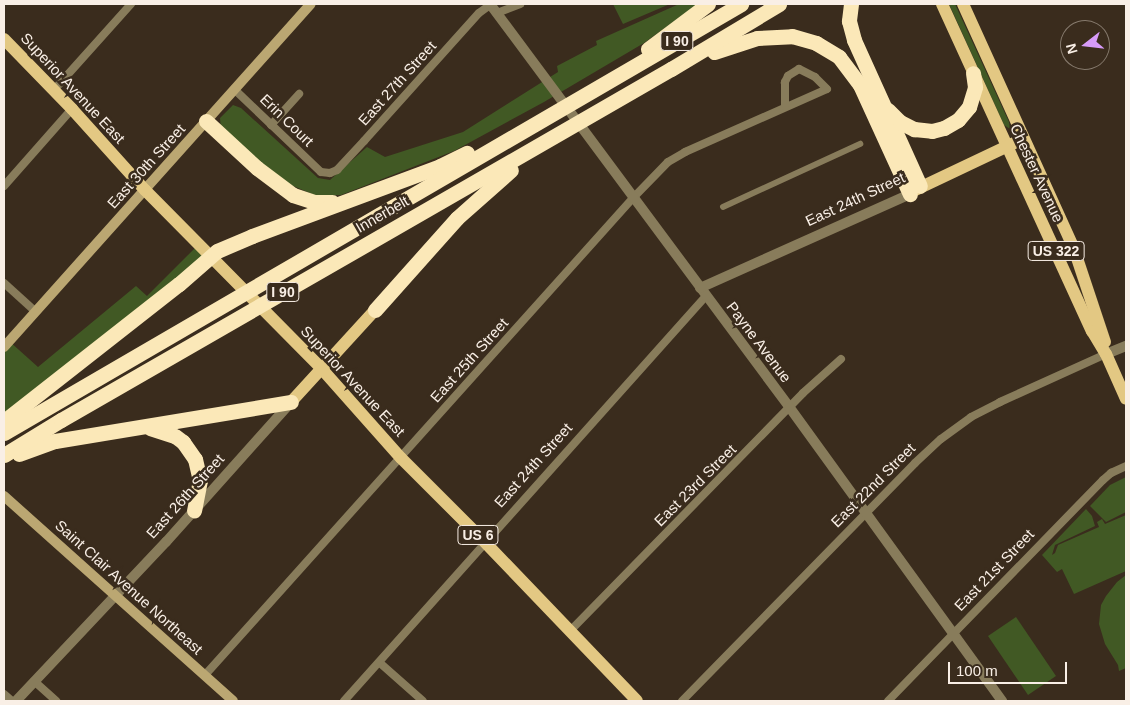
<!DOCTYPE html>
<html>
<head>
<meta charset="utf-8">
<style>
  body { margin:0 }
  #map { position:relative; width:1130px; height:705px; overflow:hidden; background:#3a2c1d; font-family:Arial,sans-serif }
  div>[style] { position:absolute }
  .green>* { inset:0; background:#415924 }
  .pedestrian>* { height:5.5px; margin:-2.75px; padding:0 2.75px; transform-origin:2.75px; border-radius:2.75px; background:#887c5b }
  .minor>* { height:8px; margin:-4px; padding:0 4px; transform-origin:4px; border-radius:4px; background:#887c5b }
  .tertiary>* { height:10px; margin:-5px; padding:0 5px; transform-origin:5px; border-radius:5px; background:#887c5b }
  .secondary>* { height:10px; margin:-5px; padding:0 5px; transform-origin:5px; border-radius:5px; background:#bba772 }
  .primary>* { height:12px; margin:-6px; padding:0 6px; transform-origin:6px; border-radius:6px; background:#e3c883 }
  .motorway>* { height:15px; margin:-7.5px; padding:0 7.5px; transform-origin:7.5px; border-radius:7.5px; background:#fbe8b8 }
  span { translate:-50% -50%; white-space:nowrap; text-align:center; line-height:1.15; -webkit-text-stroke:5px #3a2c1d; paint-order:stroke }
  .shield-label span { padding:1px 4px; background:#3a2c1d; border:1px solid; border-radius:4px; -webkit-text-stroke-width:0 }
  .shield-label { font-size:14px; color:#f9efe6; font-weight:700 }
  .street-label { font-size:15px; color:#f9efe6 }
  .frame { position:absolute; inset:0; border:5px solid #f9efe6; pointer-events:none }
  .north { position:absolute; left:1060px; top:20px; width:50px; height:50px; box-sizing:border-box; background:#3a2c1d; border:1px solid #867a6d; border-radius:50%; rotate:254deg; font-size:14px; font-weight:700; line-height:20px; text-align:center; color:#f9efe6 }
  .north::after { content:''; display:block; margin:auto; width:18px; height:22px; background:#d79bf9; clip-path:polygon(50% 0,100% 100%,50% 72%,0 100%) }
  .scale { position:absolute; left:948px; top:662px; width:119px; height:22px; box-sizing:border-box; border:2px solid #f9efe6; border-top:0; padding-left:6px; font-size:15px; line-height:18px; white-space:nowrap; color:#f9efe6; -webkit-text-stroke:4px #3a2c1d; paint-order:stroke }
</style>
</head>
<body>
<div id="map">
  <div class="green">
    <div style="clip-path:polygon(613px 4px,670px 4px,623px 24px)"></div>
    <div style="clip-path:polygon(679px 4px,698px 4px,644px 43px,544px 102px,454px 151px,341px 195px,317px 196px,286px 183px,221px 129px,220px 118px,233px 105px,241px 108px,318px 178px,330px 180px,367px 147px,385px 157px,463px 132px,558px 72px,557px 66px,597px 45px,596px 41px)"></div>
    <div style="clip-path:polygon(949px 4px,955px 4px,1009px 122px,1010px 129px,1004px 125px)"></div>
    <div style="clip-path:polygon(198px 245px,209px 256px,4px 421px,4px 347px,9px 341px,38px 367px,136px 286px,147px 296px)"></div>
    <div style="clip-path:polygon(1126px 477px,1126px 512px,1106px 522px,1090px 506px,1110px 485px)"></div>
    <div style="clip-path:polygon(1086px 509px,1092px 516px,1095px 526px,1055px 545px,1052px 555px,1055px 553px,1058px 545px,1099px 527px,1097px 522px,1102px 519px,1105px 524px,1126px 515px,1126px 571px,1074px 594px,1062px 569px,1057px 572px,1042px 555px)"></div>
    <div style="clip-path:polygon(1126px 575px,1126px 668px,1119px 671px,1118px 665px,1105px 644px,1099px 624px,1101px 605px,1106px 596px,1117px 582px)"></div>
    <div style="clip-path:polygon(1016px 617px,1056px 676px,1028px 695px,988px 636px)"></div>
  </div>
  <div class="pedestrian">
    <div style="left:723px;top:207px;width:151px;rotate:-24.7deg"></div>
  </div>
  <div class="minor">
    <div style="left:497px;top:13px;width:25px;rotate:-21deg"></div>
    <div style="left:234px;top:89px;width:120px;rotate:43.7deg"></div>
    <div style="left:321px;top:172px;width:9px;rotate:6deg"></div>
    <div style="left:330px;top:173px;width:8px;rotate:-23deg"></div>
    <div style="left:337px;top:170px;width:40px;rotate:-47deg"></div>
    <div style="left:364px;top:141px;width:172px;rotate:-48.1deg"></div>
    <div style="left:479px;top:13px;width:14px;rotate:-36deg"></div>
    <div style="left:53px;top:91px;width:117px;rotate:-48.1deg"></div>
    <div style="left:271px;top:125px;width:42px;rotate:-47.9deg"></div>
    <div style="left:4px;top:186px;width:103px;rotate:-48.6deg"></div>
    <div style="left:4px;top:283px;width:42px;rotate:42.1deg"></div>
    <div style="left:570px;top:631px;width:333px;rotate:-45.6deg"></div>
    <div style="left:803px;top:393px;width:51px;rotate:-41.8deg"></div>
    <div style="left:380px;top:663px;width:57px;rotate:41.5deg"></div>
    <div style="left:205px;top:675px;width:641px;rotate:-48.1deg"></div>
    <div style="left:633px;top:198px;width:50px;rotate:-45.8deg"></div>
    <div style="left:668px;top:162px;width:20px;rotate:-30deg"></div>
    <div style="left:685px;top:152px;width:155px;rotate:-23.9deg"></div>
    <div style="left:827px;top:89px;width:17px;rotate:-135deg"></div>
    <div style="left:815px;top:77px;width:18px;rotate:-153deg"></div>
    <div style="left:799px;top:69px;width:13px;rotate:148deg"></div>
    <div style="left:788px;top:76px;width:7px;rotate:117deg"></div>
    <div style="left:785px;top:82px;width:24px;rotate:90deg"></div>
    <div style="left:34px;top:681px;width:30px;rotate:42deg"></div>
    <div style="left:4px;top:694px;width:11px;rotate:41deg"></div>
    <div style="left:344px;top:701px;width:543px;rotate:-48.21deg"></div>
    <div style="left:682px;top:701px;width:333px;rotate:-45.6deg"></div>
    <div style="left:915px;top:463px;width:35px;rotate:-43deg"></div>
    <div style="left:941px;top:439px;width:37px;rotate:-36deg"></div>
    <div style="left:971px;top:417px;width:33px;rotate:-27deg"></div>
    <div style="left:1000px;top:402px;width:116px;rotate:-24.4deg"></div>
    <div style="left:888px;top:701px;width:308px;rotate:-45.8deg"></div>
    <div style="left:1103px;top:480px;width:11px;rotate:-41deg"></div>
    <div style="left:1111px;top:473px;width:17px;rotate:-25deg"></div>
  </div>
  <div class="tertiary">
    <div style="left:490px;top:4px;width:503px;rotate:53.4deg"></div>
    <div style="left:790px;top:408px;width:362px;rotate:54.1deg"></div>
    <div style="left:700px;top:288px;width:230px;rotate:-24.1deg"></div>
    <div style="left:1106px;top:354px;width:22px;rotate:-22deg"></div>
    <div style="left:16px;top:701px;width:219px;rotate:-46.7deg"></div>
    <div style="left:166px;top:542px;width:188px;rotate:-48.2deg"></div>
  </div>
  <div class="secondary">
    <div style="left:4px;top:347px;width:460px;rotate:-48.2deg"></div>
    <div style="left:4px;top:496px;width:307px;rotate:41.8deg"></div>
  </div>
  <div class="primary">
    <div style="left:942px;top:4px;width:360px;rotate:65.4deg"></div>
    <div style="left:1092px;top:331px;width:27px;rotate:59deg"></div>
    <div style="left:1106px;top:354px;width:49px;rotate:66deg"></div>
    <div style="left:963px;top:4px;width:269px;rotate:65.6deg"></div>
    <div style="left:1074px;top:249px;width:98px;rotate:71.6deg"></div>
    <div style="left:4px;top:39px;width:98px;rotate:45.8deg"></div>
    <div style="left:72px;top:109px;width:109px;rotate:48deg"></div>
    <div style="left:145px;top:190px;width:250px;rotate:45.3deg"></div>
    <div style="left:321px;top:368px;width:120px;rotate:48.4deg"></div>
    <div style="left:401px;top:458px;width:110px;rotate:45deg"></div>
    <div style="left:479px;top:536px;width:228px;rotate:46.2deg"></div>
    <div style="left:913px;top:191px;width:112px;rotate:-25.4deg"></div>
    <div style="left:291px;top:402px;width:125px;rotate:-47.6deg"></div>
  </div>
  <div class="motorway">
    <div style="left:851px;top:4px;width:17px;rotate:97deg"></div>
    <div style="left:849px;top:21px;width:20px;rotate:75deg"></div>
    <div style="left:854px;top:40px;width:160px;rotate:65.7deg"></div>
    <div style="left:648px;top:49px;width:75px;rotate:-36.9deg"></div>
    <div style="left:714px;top:52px;width:45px;rotate:-18deg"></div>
    <div style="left:757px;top:38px;width:35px;rotate:-3deg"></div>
    <div style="left:792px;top:36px;width:25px;rotate:16deg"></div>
    <div style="left:816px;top:43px;width:27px;rotate:31deg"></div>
    <div style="left:839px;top:57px;width:35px;rotate:53deg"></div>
    <div style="left:860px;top:85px;width:120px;rotate:65.4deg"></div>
    <div style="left:888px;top:110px;width:17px;rotate:45deg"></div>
    <div style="left:900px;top:122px;width:16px;rotate:27deg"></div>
    <div style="left:914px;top:129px;width:18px;rotate:6deg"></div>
    <div style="left:932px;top:131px;width:12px;rotate:-14deg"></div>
    <div style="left:944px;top:128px;width:16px;rotate:-30deg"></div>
    <div style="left:958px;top:120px;width:17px;rotate:-50deg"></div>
    <div style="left:969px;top:107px;width:21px;rotate:-73deg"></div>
    <div style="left:975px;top:87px;width:14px;rotate:-98deg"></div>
    <div style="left:206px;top:121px;width:69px;rotate:42.7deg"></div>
    <div style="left:257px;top:168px;width:45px;rotate:36.9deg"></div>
    <div style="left:293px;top:195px;width:22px;rotate:18deg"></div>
    <div style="left:314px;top:202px;width:18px"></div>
    <div style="left:375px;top:310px;width:123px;rotate:-48.3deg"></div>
    <div style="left:457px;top:218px;width:72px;rotate:-41.6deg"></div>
    <div style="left:4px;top:421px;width:222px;rotate:-38.1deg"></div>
    <div style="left:179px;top:284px;width:50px;rotate:-41deg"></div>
    <div style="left:217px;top:251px;width:38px;rotate:-23deg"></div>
    <div style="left:252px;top:236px;width:201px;rotate:-20.4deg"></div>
    <div style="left:440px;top:166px;width:30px;rotate:-26deg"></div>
    <div style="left:150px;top:428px;width:26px;rotate:18deg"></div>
    <div style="left:175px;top:436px;width:10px;rotate:37deg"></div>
    <div style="left:183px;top:442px;width:21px;rotate:55deg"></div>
    <div style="left:195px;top:459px;width:22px;rotate:77deg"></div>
    <div style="left:200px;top:480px;width:31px;rotate:101deg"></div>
    <div style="left:4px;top:433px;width:853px;rotate:-30.2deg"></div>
    <div style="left:19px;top:454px;width:38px;rotate:-20deg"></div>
    <div style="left:55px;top:441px;width:239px;rotate:-9.4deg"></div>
    <div style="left:4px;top:455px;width:67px;rotate:-31.6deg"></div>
    <div style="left:61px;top:420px;width:704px;rotate:-29.92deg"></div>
    <div style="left:671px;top:69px;width:126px;rotate:-31deg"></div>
  </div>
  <div class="shield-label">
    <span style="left:677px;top:41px">I 90</span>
    <span style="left:1056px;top:251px">US 322</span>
    <span style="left:283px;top:292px">I 90</span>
    <span style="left:478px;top:535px">US 6</span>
  </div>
  <div class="street-label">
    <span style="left:397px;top:83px;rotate:-48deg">East 27th Street</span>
    <span style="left:73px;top:88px;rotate:47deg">Superior Avenue East</span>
    <span style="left:287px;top:120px;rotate:44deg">Erin Court</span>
    <span style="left:146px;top:166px;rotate:-48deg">East 30th Street</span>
    <span style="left:1037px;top:173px;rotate:65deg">Chester Avenue</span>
    <span style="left:855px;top:199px;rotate:-25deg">East 24th Street</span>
    <span style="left:382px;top:214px;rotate:-30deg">Innerbelt</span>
    <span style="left:759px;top:342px;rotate:53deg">Payne Avenue</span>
    <span style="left:469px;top:360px;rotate:-48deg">East 25th Street</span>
    <span style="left:353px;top:381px;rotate:47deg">Superior Avenue East</span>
    <span style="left:533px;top:465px;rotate:-48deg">East 24th Street</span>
    <span style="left:695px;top:485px;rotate:-45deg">East 23rd Street</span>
    <span style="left:873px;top:485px;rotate:-45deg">East 22nd Street</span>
    <span style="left:185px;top:496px;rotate:-48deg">East 26th Street</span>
    <span style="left:994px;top:570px;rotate:-46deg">East 21st Street</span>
    <span style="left:129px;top:587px;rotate:42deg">Saint Clair Avenue Northeast</span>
  </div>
  <div class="frame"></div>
  <div class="north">N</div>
  <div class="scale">100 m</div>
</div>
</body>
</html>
